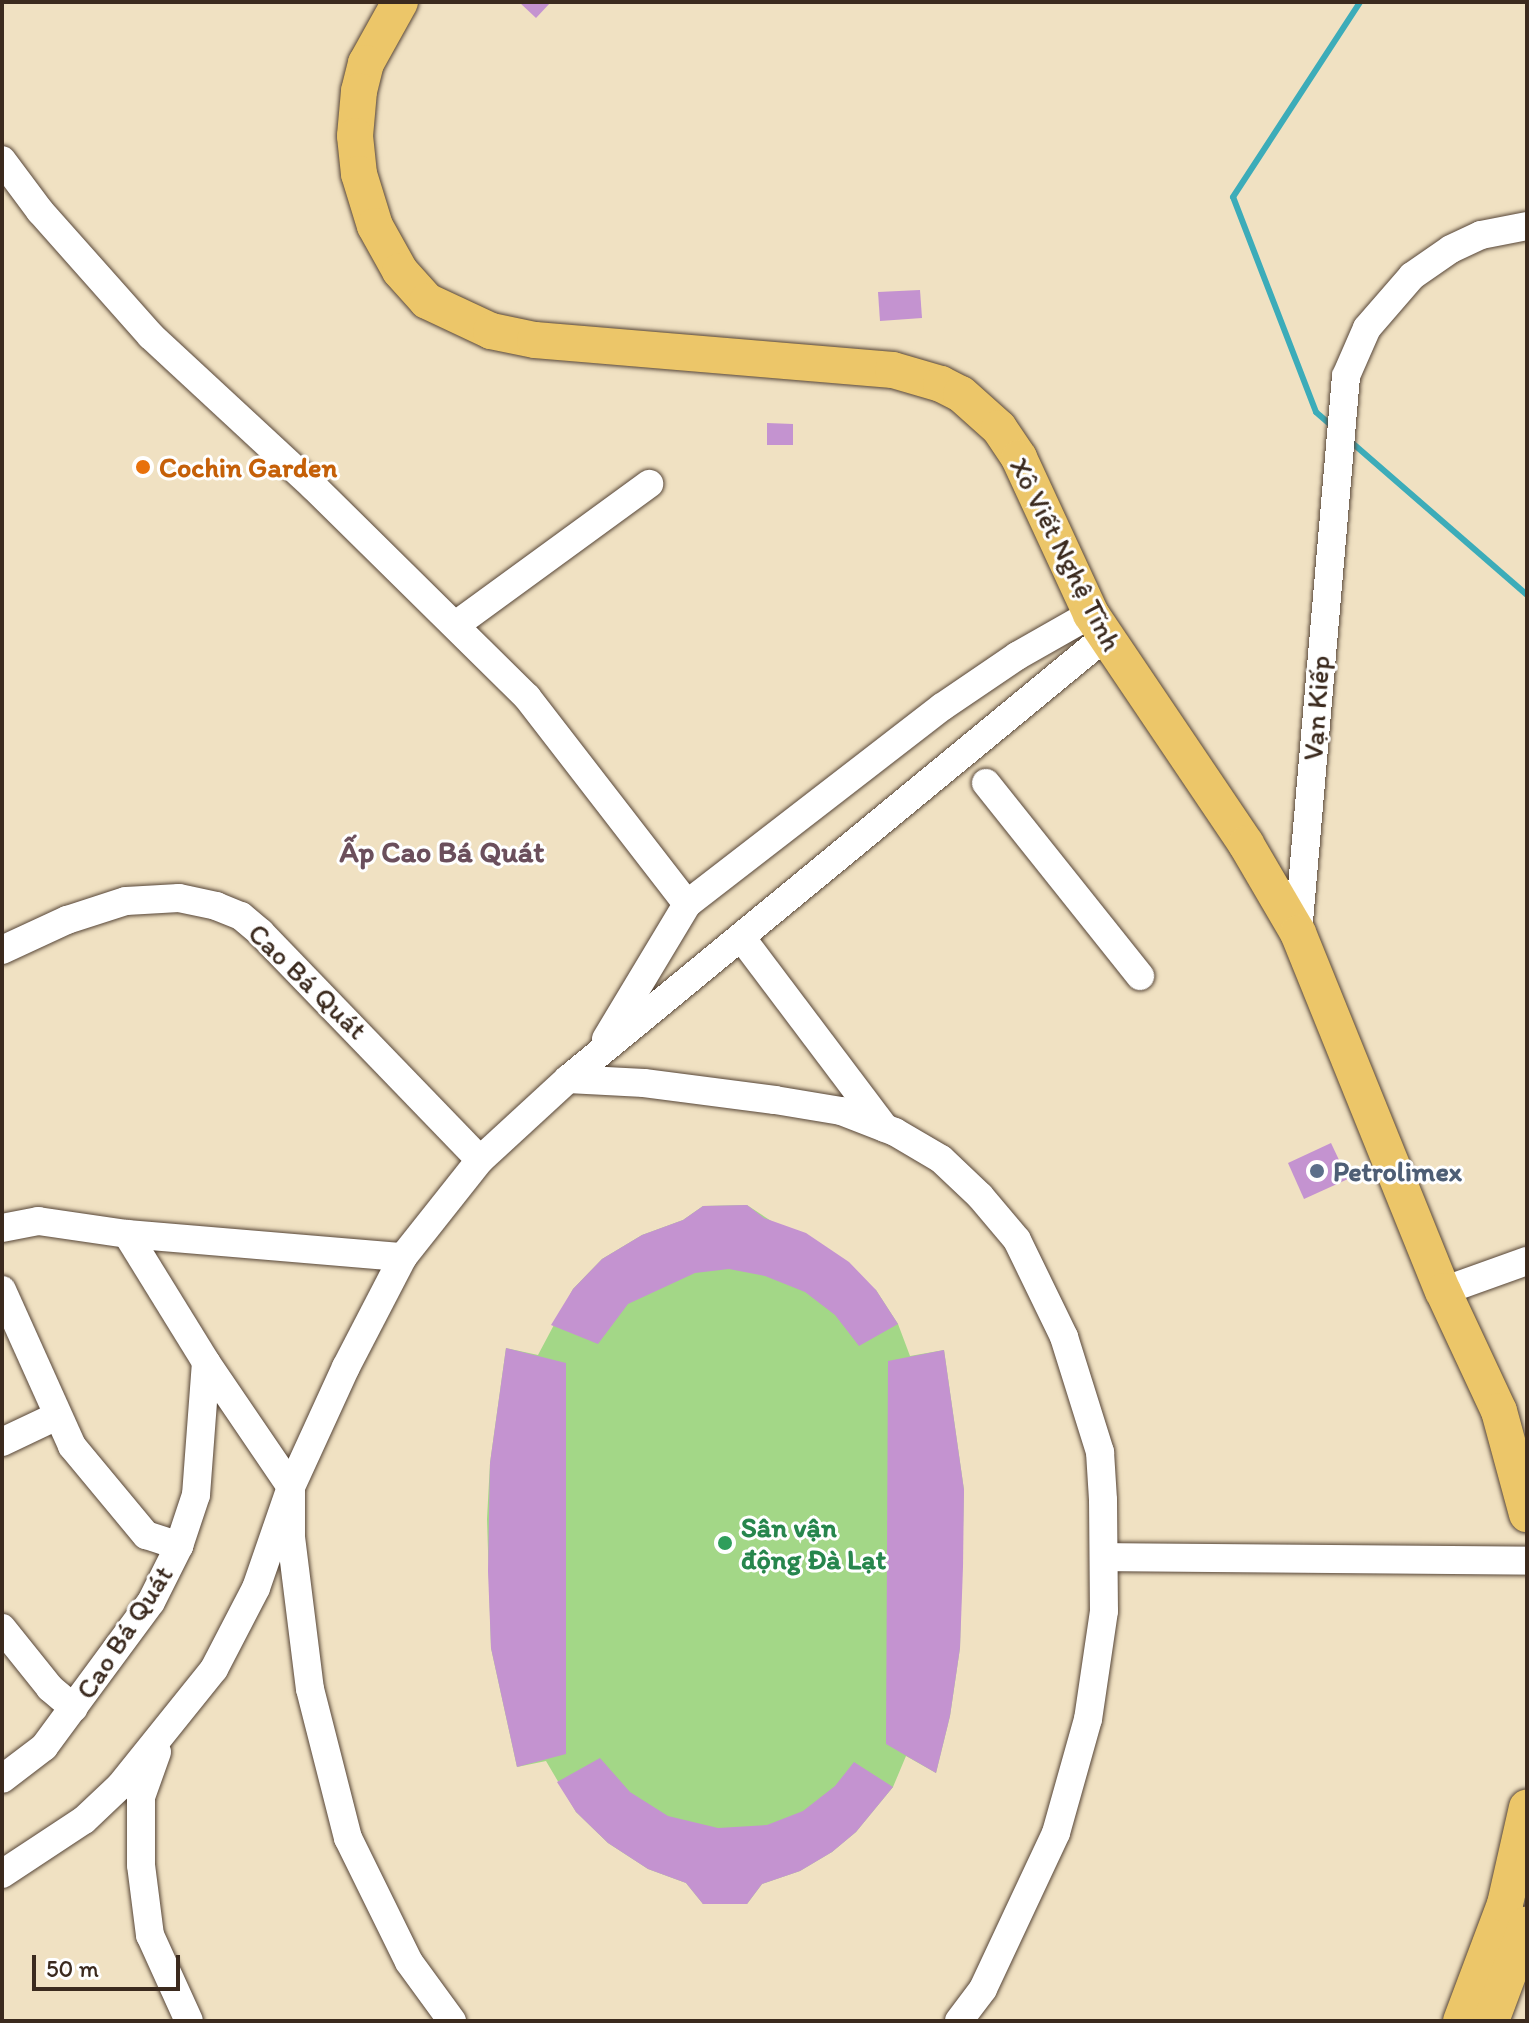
<!DOCTYPE html>
<html>
<head>
<meta charset="utf-8">
<style>
  body { margin:0 }
  #map { position:relative; width:1529px; height:2023px; overflow:hidden; background:#f0e1c2; font-family:Itim,sans-serif }
  div>[style] { position:absolute }
  .green>* { inset:0; background:#a3d787 }
  .stream>* { height:6px; margin:-3px; padding:0 3px; transform-origin:3px; border-radius:3px; background:#3cacb9 }
  .building>* { inset:0; background:#c493d0 }
  .roads { filter:drop-shadow(0 0 2px #564537) drop-shadow(0 0 2px #564537) }
  .minor>* { height:28px; margin:-14px; padding:0 14px; transform-origin:14px; border-radius:14px; background:#fff }
  .major>* { height:36px; margin:-18px; padding:0 18px; transform-origin:18px; border-radius:18px; background:#ecc669 }
  .dots>* { width:22px; height:22px; translate:-50% -50%; box-sizing:border-box; border:4px solid #fff; border-radius:50% }
  span { translate:-50% -50%; white-space:nowrap; text-align:center; line-height:1.15; -webkit-text-stroke:6px #fff; paint-order:stroke }
  .food-label { font-size:28px; color:#c56008; font-weight:700 }
  .left { translate:0 -50%; text-align:left }
  .street-label { font-size:28px; color:#3b2a1e }
  .service-label { font-size:28px; color:#4e5e75; font-weight:700 }
  .leisure-label { font-size:28px; color:#27864d; font-weight:700 }
  .neighbourhood-label { font-size:30px; color:#6b4f5c; font-weight:700 }
  .frame { position:absolute; inset:0; border:4px solid #3b2a1e; pointer-events:none }
  .scale { position:absolute; left:32px; top:1955px; width:148px; height:36px; box-sizing:border-box; border:4px solid #3b2a1e; border-top:0; padding-left:10px; font-size:24px; line-height:28px; white-space:nowrap; color:#3b2a1e; -webkit-text-stroke:6px #fff; paint-order:stroke }
</style>
</head>
<body>
<div id="map">
  <div class="green">
    <div style="clip-path:polygon(747px 1205px,876px 1290px,898px 1324px,910px 1356px,944px 1350px,964px 1490px,960px 1648px,950px 1716px,936px 1773px,906px 1756px,893px 1787px,856px 1832px,832px 1852px,800px 1871px,762px 1884px,747px 1904px,703px 1904px,686px 1883px,648px 1869px,608px 1843px,576px 1812px,546px 1761px,517px 1767px,491px 1648px,487px 1519px,490px 1463px,506px 1348px,538px 1355px,573px 1289px,602px 1259px,642px 1235px,683px 1220px,703px 1206px)"></div>
  </div>
  <div class="stream">
    <div style="left:1332px;top:426px;width:21px;rotate:-139deg"></div>
    <div style="left:1316px;top:412px;width:230px;rotate:-111.1deg"></div>
    <div style="left:1233px;top:197px;width:233px;rotate:-56.9deg"></div>
    <div style="left:1350px;top:441px;width:235px;rotate:41deg"></div>
  </div>
  <div class="building">
    <div style="clip-path:polygon(519px 2px,551px 2px,536px 18px)"></div>
    <div style="clip-path:polygon(920px 290px,922px 318px,880px 321px,878px 292px)"></div>
    <div style="clip-path:polygon(767px 423px,793px 424px,793px 445px,767px 445px)"></div>
    <div style="clip-path:polygon(1331px 1143px,1348px 1179px,1304px 1199px,1288px 1163px)"></div>
    <div style="clip-path:polygon(747px 1205px,764px 1218px,806px 1233px,849px 1262px,876px 1290px,898px 1324px,859px 1346px,835px 1315px,805px 1292px,765px 1276px,729px 1269px,695px 1273px,628px 1304px,598px 1344px,551px 1325px,573px 1289px,602px 1259px,642px 1235px,683px 1220px,703px 1206px)"></div>
    <div style="clip-path:polygon(506px 1348px,566px 1363px,566px 1754px,517px 1767px,491px 1648px,488px 1571px,490px 1463px)"></div>
    <div style="clip-path:polygon(944px 1350px,964px 1490px,963px 1567px,960px 1648px,950px 1716px,936px 1773px,886px 1744px,888px 1361px)"></div>
    <div style="clip-path:polygon(600px 1758px,630px 1792px,668px 1816px,718px 1828px,767px 1825px,803px 1811px,835px 1786px,854px 1762px,893px 1787px,856px 1832px,832px 1852px,800px 1871px,762px 1884px,747px 1904px,703px 1904px,686px 1883px,648px 1869px,608px 1843px,576px 1812px,557px 1782px)"></div>
  </div>
  <div class="roads">
    <div class="minor">
      <div style="left:2px;top:160px;width:64px;rotate:53.3deg"></div>
      <div style="left:40px;top:211px;width:167px;rotate:48.4deg"></div>
      <div style="left:151px;top:336px;width:221px;rotate:42.8deg"></div>
      <div style="left:313px;top:486px;width:301px;rotate:44.6deg"></div>
      <div style="left:527px;top:697px;width:262px;rotate:52.3deg"></div>
      <div style="left:457px;top:624px;width:238px;rotate:-36.1deg"></div>
      <div style="left:986px;top:783px;width:247px;rotate:51.4deg"></div>
      <div style="left:1298px;top:933px;width:559px;rotate:-85.07deg"></div>
      <div style="left:1346px;top:376px;width:52px;rotate:-66.4deg"></div>
      <div style="left:1367px;top:328px;width:69px;rotate:-49.1deg"></div>
      <div style="left:1412px;top:276px;width:47px;rotate:-34.7deg"></div>
      <div style="left:1451px;top:249px;width:33px;rotate:-25deg"></div>
      <div style="left:1481px;top:235px;width:47px;rotate:-11.1deg"></div>
      <div style="left:741px;top:937px;width:239px;rotate:53deg"></div>
      <div style="left:2px;top:950px;width:72px;rotate:-24.8deg"></div>
      <div style="left:67px;top:920px;width:62px;rotate:-17.9deg"></div>
      <div style="left:126px;top:901px;width:53px;rotate:-3.2deg"></div>
      <div style="left:179px;top:898px;width:38px;rotate:12deg"></div>
      <div style="left:216px;top:906px;width:27px;rotate:22deg"></div>
      <div style="left:241px;top:916px;width:26px;rotate:40deg"></div>
      <div style="left:261px;top:933px;width:315px;rotate:46deg"></div>
      <div style="left:606px;top:1039px;width:157px;rotate:-59deg"></div>
      <div style="left:687px;top:904px;width:322px;rotate:-37.7deg"></div>
      <div style="left:942px;top:707px;width:91px;rotate:-34.2deg"></div>
      <div style="left:1017px;top:656px;width:85px;rotate:-29.6deg"></div>
      <div style="left:568px;top:1079px;width:76px;rotate:3deg"></div>
      <div style="left:644px;top:1083px;width:132px;rotate:7.4deg"></div>
      <div style="left:775px;top:1100px;width:67px;rotate:9.5deg"></div>
      <div style="left:841px;top:1111px;width:58px;rotate:21.3deg"></div>
      <div style="left:895px;top:1132px;width:53px;rotate:30.4deg"></div>
      <div style="left:941px;top:1159px;width:54px;rotate:43.5deg"></div>
      <div style="left:980px;top:1196px;width:57px;rotate:49.9deg"></div>
      <div style="left:1017px;top:1240px;width:108px;rotate:64.1deg"></div>
      <div style="left:1064px;top:1337px;width:121px;rotate:72.6deg"></div>
      <div style="left:1100px;top:1452px;width:48px;rotate:86.4deg"></div>
      <div style="left:1103px;top:1500px;width:111px;rotate:89.5deg"></div>
      <div style="left:1104px;top:1611px;width:109px;rotate:98.4deg"></div>
      <div style="left:1088px;top:1719px;width:118px;rotate:105.7deg"></div>
      <div style="left:1056px;top:1833px;width:172px;rotate:115.1deg"></div>
      <div style="left:983px;top:1989px;width:40px;rotate:127deg"></div>
      <div style="left:2px;top:1228px;width:37px;rotate:-11deg"></div>
      <div style="left:38px;top:1221px;width:90px;rotate:8.3deg"></div>
      <div style="left:127px;top:1234px;width:277px;rotate:4.8deg"></div>
      <div style="left:127px;top:1234px;width:150px;rotate:58.3deg"></div>
      <div style="left:206px;top:1362px;width:151px;rotate:55.8deg"></div>
      <div style="left:291px;top:1487px;width:50px;rotate:90deg"></div>
      <div style="left:291px;top:1537px;width:153px;rotate:82.9deg"></div>
      <div style="left:310px;top:1689px;width:154px;rotate:75.7deg"></div>
      <div style="left:348px;top:1838px;width:138px;rotate:63.8deg"></div>
      <div style="left:409px;top:1962px;width:73px;rotate:53.9deg"></div>
      <div style="left:2px;top:1290px;width:171px;rotate:65.8deg"></div>
      <div style="left:72px;top:1446px;width:116px;rotate:50.3deg"></div>
      <div style="left:146px;top:1535px;width:35px;rotate:18deg"></div>
      <div style="left:1443px;top:1291px;width:89px;rotate:-19.7deg"></div>
      <div style="left:2px;top:1442px;width:61px;rotate:-25.3deg"></div>
      <div style="left:1106px;top:1557px;width:421px;rotate:0.5deg"></div>
      <div style="left:2px;top:1628px;width:77px;rotate:51.3deg"></div>
      <div style="left:50px;top:1688px;width:31px;rotate:40deg"></div>
      <div style="left:157px;top:1752px;width:48px;rotate:109.6deg"></div>
      <div style="left:141px;top:1797px;width:68px;rotate:90deg"></div>
      <div style="left:141px;top:1865px;width:71px;rotate:82.7deg"></div>
      <div style="left:150px;top:1935px;width:94px;rotate:65.6deg"></div>
      <div style="left:2px;top:1779px;width:53px;rotate:-37.3deg"></div>
      <div style="left:44px;top:1747px;width:180px;rotate:-53.6deg"></div>
      <div style="left:151px;top:1602px;width:63px;rotate:-63.4deg"></div>
      <div style="left:179px;top:1546px;width:54px;rotate:-71.6deg"></div>
      <div style="left:196px;top:1495px;width:133px;rotate:-85.7deg"></div>
      <div style="left:2px;top:1874px;width:98px;rotate:-33.4deg"></div>
      <div style="left:84px;top:1820px;width:50px;rotate:-43.4deg"></div>
      <div style="left:120px;top:1786px;width:150px;rotate:-51.2deg"></div>
      <div style="left:214px;top:1669px;width:91px;rotate:-62.6deg"></div>
      <div style="left:256px;top:1588px;width:107px;rotate:-70.9deg"></div>
      <div style="left:291px;top:1487px;width:132px;rotate:-65.4deg"></div>
      <div style="left:346px;top:1367px;width:124px;rotate:-62.6deg"></div>
      <div style="left:403px;top:1257px;width:124px;rotate:-51.6deg"></div>
      <div style="left:480px;top:1160px;width:120px;rotate:-42.6deg"></div>
      <div style="left:568px;top:1079px;width:696px;rotate:-39.46deg"></div>
    </div>
    <div class="major">
      <div style="left:400px;top:2px;width:70px;rotate:119.1deg"></div>
      <div style="left:366px;top:63px;width:29px;rotate:104deg"></div>
      <div style="left:359px;top:91px;width:45px;rotate:95.1deg"></div>
      <div style="left:355px;top:136px;width:38px;rotate:84deg"></div>
      <div style="left:359px;top:174px;width:54px;rotate:72.9deg"></div>
      <div style="left:375px;top:226px;width:51px;rotate:60.9deg"></div>
      <div style="left:400px;top:271px;width:40px;rotate:48deg"></div>
      <div style="left:427px;top:301px;width:71px;rotate:25.1deg"></div>
      <div style="left:491px;top:331px;width:45px;rotate:11.6deg"></div>
      <div style="left:535px;top:340px;width:359px;rotate:4.8deg"></div>
      <div style="left:893px;top:370px;width:50px;rotate:16.3deg"></div>
      <div style="left:941px;top:384px;width:22px;rotate:27deg"></div>
      <div style="left:961px;top:394px;width:51px;rotate:41.8deg"></div>
      <div style="left:999px;top:428px;width:36px;rotate:56deg"></div>
      <div style="left:1019px;top:458px;width:172px;rotate:65.2deg"></div>
      <div style="left:1091px;top:614px;width:277px;rotate:56deg"></div>
      <div style="left:1246px;top:844px;width:103px;rotate:59.7deg"></div>
      <div style="left:1298px;top:933px;width:386px;rotate:68deg"></div>
      <div style="left:1443px;top:1291px;width:132px;rotate:65deg"></div>
      <div style="left:1499px;top:1411px;width:107px;rotate:74.8deg"></div>
      <div style="left:1461px;top:2021px;width:125px;rotate:-69.4deg"></div>
      <div style="left:1505px;top:1904px;width:99px;rotate:-77.2deg"></div>
      <div style="left:1491px;top:2021px;width:103px;rotate:-69.6deg"></div>
    </div>
  </div>
  <div class="dots">
    <div style="left:143px;top:467px;background:#e8710a"></div>
    <div style="left:1317px;top:1171px;background:#5c6f8a"></div>
    <div style="left:725px;top:1543px;background:#2e9e5b"></div>
  </div>
  <div class="food-label">
    <span class="left" style="left:159px;top:467px">Cochin Garden</span>
  </div>
  <div class="street-label">
    <span style="left:1066px;top:554px;rotate:63deg">Xô Viết Nghệ Tĩnh</span>
    <span style="left:1316px;top:708px;rotate:-86deg">Vạn Kiếp</span>
    <span style="left:308px;top:981px;rotate:44deg">Cao Bá Quát</span>
    <span style="left:124px;top:1632px;rotate:-57deg">Cao Bá Quát</span>
  </div>
  <div class="service-label">
    <span class="left" style="left:1333px;top:1171px">Petrolimex</span>
  </div>
  <div class="leisure-label">
    <span class="left" style="left:741px;top:1543px">Sân vận<br>động Đà Lạt</span>
  </div>
  <div class="neighbourhood-label">
    <span style="left:442px;top:852px">Ấp Cao Bá Quát</span>
  </div>
  <div class="frame"></div>
  <div class="scale">50 m</div>
</div>
</body>
</html>
